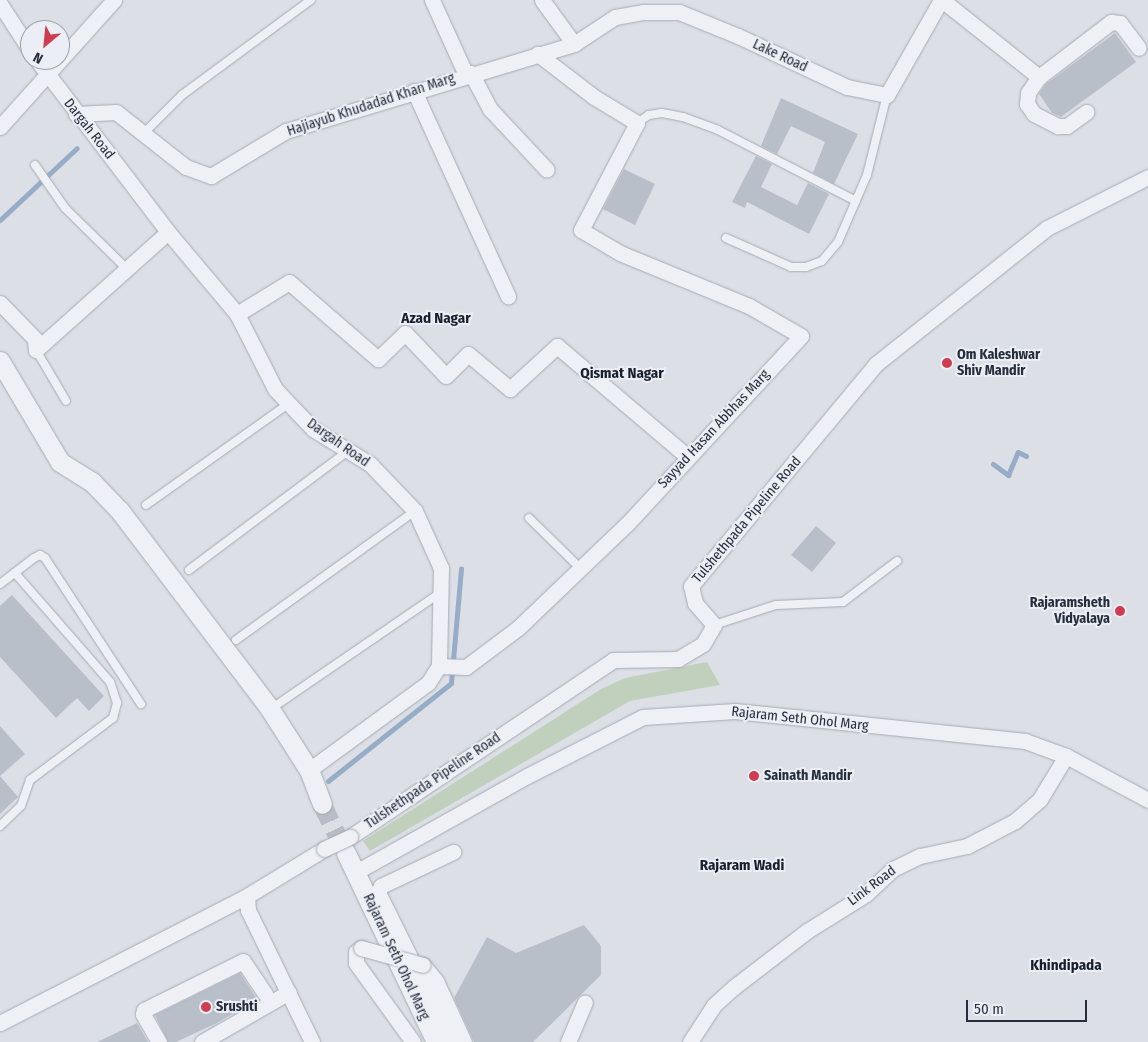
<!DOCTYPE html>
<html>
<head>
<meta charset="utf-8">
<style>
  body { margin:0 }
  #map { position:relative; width:1148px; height:1042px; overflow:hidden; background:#dce0e6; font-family:"Fira Sans Condensed",sans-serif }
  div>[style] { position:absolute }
  .green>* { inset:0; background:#c1d0bd }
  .stream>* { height:5px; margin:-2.5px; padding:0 2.5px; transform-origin:2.5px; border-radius:2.5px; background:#96acc7 }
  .building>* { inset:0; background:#b9bfc9 }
  .tertiary-tunnel>* { height:19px; margin-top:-9.5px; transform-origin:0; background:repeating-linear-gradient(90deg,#b8bcc4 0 19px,transparent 0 28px) }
  .roads { filter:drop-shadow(0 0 1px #a5aab3) drop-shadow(0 0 1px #a5aab3) }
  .service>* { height:8px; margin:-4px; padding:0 4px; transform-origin:4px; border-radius:4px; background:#eef0f5 }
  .minor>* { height:15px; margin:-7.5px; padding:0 7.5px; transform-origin:7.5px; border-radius:7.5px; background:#eef0f5 }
  .tertiary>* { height:19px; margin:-9.5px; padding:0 9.5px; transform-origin:9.5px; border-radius:9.5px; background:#eef0f5 }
  .bridges { filter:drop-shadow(0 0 1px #a5aab3) drop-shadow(0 0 1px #a5aab3) }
  .minor-bridge>* { height:15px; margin:-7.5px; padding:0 7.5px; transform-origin:7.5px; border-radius:7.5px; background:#eef0f5 }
  .dots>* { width:14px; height:14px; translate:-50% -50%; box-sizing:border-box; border:2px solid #ebeef4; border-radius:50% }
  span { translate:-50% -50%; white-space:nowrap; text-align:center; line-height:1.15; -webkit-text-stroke:4px #ebeef4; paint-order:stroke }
  .street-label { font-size:14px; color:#262d3c }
  .poi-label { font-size:14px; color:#262d3c; font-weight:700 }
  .left { translate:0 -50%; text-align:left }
  .right { translate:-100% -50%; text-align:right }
  .neighbourhood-label { font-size:15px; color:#181f2d; font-weight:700 }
  .north { position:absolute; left:20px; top:20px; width:50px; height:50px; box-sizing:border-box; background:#ebeef4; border:1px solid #9ca1aa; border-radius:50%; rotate:208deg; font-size:14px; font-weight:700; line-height:20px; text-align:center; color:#262d3c }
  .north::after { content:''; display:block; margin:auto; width:18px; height:22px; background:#ce3e50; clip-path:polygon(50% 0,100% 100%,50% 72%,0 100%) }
  .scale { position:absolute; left:966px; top:1000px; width:121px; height:22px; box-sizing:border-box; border:2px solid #262d3c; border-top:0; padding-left:6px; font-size:15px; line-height:18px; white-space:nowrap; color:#262d3c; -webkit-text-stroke:4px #ebeef4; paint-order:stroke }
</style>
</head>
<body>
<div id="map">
  <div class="green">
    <div style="clip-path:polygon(707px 662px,720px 685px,630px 701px,370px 851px,363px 841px,601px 689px,625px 678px)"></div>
  </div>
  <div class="stream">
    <div style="left:0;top:220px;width:105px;rotate:-43.1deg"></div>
    <div style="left:993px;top:464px;width:19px;rotate:36deg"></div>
    <div style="left:1008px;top:475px;width:25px;rotate:-67deg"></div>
    <div style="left:1018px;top:452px;width:9px;rotate:27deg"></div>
    <div style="left:328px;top:781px;width:157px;rotate:-38.5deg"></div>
    <div style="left:451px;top:683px;width:115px;rotate:-85deg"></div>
  </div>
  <div class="building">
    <div style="clip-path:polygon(1115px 33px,1136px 62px,1061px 117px,1052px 113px,1039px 94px,1046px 84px)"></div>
    <div style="clip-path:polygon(781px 98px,858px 134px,834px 184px,813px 173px,825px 142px,791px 126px,777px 154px,761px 146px)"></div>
    <div style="clip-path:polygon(756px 156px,772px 164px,761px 187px,797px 205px,808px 183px,829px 194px,809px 234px,747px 202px,745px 208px,732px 202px)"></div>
    <div style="clip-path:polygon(624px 169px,655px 184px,635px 225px,603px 209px)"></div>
    <div style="clip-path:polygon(816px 526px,836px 543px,812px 572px,791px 555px)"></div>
    <div style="clip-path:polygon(12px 595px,104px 696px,89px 711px,77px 698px,56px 718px,0 657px,0 606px)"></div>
    <div style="clip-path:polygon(0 726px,25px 754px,0 776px)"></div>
    <div style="clip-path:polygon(0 776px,18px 797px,0 814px)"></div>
    <div style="clip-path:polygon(584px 925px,601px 946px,601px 975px,533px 1042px,474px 1042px,454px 998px,487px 937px,516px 953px)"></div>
    <div style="clip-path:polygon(240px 973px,257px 999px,217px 1023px,176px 1042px,168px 1042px,155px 1015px)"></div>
    <div style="clip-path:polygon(137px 1023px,148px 1042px,97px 1042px)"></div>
  </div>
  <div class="tertiary-tunnel">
    <div style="left:322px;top:804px;width:55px;rotate:63.9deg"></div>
  </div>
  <div class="roads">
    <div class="service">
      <div style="left:637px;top:123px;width:14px;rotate:-34deg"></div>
      <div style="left:649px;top:115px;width:13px;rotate:-9deg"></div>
      <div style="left:662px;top:113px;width:21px;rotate:11deg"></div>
      <div style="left:683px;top:117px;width:37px;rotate:20deg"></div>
      <div style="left:718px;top:130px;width:155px;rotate:27.2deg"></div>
      <div style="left:144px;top:133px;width:54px;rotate:-45deg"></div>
      <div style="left:182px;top:95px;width:160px;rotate:-36.4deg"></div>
      <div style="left:35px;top:165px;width:52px;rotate:55.1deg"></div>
      <div style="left:65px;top:208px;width:86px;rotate:44.5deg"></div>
      <div style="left:726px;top:238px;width:71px;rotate:24deg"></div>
      <div style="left:791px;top:267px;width:15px"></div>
      <div style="left:806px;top:267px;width:17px;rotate:-21deg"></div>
      <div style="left:822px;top:261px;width:25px;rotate:-50deg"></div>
      <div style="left:838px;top:242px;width:73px;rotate:-66.6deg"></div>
      <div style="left:867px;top:175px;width:82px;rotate:-76deg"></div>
      <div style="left:36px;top:350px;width:59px;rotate:59.5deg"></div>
      <div style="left:146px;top:505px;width:174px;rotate:-35.4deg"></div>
      <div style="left:529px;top:518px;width:73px;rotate:44.4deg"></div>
      <div style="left:189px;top:570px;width:199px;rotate:-36.8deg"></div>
      <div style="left:0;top:584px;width:43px;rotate:-37.4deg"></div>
      <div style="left:34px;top:558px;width:7px;rotate:-27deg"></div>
      <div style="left:40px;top:555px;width:6px;rotate:31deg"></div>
      <div style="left:45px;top:558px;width:175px;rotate:56.7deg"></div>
      <div style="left:714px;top:625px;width:65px;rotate:-17.9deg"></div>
      <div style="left:776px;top:605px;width:67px;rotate:-2.6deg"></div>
      <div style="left:843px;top:602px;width:68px;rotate:-37.2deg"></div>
      <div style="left:236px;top:640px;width:221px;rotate:-35.8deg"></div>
      <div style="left:278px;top:704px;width:196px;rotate:-34.4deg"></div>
      <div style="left:0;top:826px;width:29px;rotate:-44deg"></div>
      <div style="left:21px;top:806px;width:28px;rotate:-71deg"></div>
      <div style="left:30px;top:780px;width:104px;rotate:-36.8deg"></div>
      <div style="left:113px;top:718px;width:16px;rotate:-75deg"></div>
      <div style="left:117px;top:703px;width:22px;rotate:-108deg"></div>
      <div style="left:110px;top:682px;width:145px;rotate:-131.1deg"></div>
    </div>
    <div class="minor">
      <div style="left:432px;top:0;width:82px;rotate:65.6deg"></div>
      <div style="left:542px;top:0;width:54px;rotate:54deg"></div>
      <div style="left:942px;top:0;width:124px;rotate:38.4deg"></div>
      <div style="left:1039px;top:77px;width:91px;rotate:-37.4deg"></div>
      <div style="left:1111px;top:22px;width:9px;rotate:6deg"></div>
      <div style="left:1120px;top:23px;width:31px;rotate:53deg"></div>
      <div style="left:0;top:4px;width:55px;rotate:56.9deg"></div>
      <div style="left:37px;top:60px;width:216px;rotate:52.7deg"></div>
      <div style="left:168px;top:232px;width:107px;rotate:49.9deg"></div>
      <div style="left:237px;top:314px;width:84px;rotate:63.1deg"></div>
      <div style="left:275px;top:389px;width:55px;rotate:46.5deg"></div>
      <div style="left:313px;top:429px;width:67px;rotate:31.6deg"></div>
      <div style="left:370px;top:464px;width:65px;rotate:46.2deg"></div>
      <div style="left:415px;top:511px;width:63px;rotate:65.5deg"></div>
      <div style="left:441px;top:568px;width:98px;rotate:91.2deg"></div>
      <div style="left:439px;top:666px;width:20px;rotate:123deg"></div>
      <div style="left:428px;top:683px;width:147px;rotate:143.8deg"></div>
      <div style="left:471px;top:73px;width:41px;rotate:62.2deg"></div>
      <div style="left:490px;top:109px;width:83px;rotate:46.9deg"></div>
      <div style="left:1039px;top:77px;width:19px;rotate:125deg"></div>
      <div style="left:1028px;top:93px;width:11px;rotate:95deg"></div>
      <div style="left:1027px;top:104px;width:12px;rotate:55deg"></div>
      <div style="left:1034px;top:114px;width:27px;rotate:27deg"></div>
      <div style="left:1058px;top:126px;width:9px"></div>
      <div style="left:1067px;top:126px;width:24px;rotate:-36deg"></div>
      <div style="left:414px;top:91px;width:226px;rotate:65.4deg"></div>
      <div style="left:76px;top:114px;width:40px;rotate:-2.9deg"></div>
      <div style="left:116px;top:112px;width:89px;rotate:38.2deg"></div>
      <div style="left:186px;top:167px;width:27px;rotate:20deg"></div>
      <div style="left:211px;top:176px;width:87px;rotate:-31deg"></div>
      <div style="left:286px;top:131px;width:301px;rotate:-16.8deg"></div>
      <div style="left:574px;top:44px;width:49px;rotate:-33.4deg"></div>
      <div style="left:615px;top:17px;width:28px;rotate:-10deg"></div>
      <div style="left:643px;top:12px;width:36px"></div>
      <div style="left:679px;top:12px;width:64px;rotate:22.1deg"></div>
      <div style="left:738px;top:36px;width:120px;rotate:25.1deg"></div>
      <div style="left:847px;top:87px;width:41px;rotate:11.3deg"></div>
      <div style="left:887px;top:95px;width:109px;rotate:-60.4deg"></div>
      <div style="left:0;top:127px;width:171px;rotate:-48.1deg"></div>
      <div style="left:0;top:303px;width:50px;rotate:45.8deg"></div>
      <div style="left:35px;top:339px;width:11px;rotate:85deg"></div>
      <div style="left:36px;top:350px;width:177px;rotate:-41.8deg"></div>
      <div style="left:237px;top:314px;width:61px;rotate:-31.6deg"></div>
      <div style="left:289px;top:282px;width:118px;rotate:40.9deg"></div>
      <div style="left:378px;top:359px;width:37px;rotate:-44deg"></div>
      <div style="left:405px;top:333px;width:59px;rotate:46.4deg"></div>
      <div style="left:446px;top:376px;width:31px;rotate:-45deg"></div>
      <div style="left:468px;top:354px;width:55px;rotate:39.8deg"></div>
      <div style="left:510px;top:389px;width:64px;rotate:-42.5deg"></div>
      <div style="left:557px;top:346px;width:172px;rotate:40.3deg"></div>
      <div style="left:439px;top:666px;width:27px;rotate:2deg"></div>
      <div style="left:466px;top:667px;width:65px;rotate:-36.9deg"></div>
      <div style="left:518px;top:628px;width:151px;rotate:-43.7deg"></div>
      <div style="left:627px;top:524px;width:256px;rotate:-47.2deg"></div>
      <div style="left:801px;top:336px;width:60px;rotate:-150deg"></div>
      <div style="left:749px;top:306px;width:139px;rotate:-157.7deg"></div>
      <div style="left:620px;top:253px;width:45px;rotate:-149.5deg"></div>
      <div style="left:581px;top:230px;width:121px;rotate:-62.4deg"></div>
      <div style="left:637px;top:123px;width:50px;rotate:-148.8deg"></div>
      <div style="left:594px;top:97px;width:71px;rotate:-142.5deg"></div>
      <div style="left:350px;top:837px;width:317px;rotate:-33.9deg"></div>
      <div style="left:613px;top:660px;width:65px;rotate:-0.9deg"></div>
      <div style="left:678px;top:659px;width:29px;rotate:-31deg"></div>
      <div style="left:703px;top:644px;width:22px;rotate:-60deg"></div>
      <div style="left:714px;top:625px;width:29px;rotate:-131deg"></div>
      <div style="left:695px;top:603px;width:17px;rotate:-103deg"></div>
      <div style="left:691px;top:586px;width:289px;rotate:-50.2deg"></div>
      <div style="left:876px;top:364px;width:218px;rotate:-38.5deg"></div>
      <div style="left:1047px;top:228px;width:113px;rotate:-26.8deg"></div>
      <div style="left:356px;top:872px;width:196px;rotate:-29.3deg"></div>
      <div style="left:527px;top:776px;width:130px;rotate:-27deg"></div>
      <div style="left:643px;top:717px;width:92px;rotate:-3.7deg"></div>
      <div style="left:735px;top:711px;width:292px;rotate:5.9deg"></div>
      <div style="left:1025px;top:741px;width:44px;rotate:20.1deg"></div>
      <div style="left:1066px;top:756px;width:93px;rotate:28.2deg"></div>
      <div style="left:247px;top:896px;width:14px;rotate:86deg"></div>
      <div style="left:248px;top:910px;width:147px;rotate:64.1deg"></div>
      <div style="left:361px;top:948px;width:6px;rotate:141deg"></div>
      <div style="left:356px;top:952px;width:11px;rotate:90deg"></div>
      <div style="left:356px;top:963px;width:97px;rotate:54.2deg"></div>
      <div style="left:423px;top:965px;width:21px;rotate:51deg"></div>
      <div style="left:436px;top:981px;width:67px;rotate:65.3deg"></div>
      <div style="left:0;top:1023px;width:278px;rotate:-27.2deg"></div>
      <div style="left:247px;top:896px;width:90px;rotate:-31.4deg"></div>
      <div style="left:159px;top:1042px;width:32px;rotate:-120deg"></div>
      <div style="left:143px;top:1014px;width:4px;rotate:-76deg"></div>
      <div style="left:144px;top:1010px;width:110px;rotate:-26.3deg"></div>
      <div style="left:243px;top:961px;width:40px;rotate:56deg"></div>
      <div style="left:202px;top:1042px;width:100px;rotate:-29.9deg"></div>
      <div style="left:452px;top:1042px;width:167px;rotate:-116.3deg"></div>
      <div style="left:378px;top:892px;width:7px;rotate:-63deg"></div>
      <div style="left:381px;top:886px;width:80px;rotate:-25.3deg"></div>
      <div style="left:568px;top:1042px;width:43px;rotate:-67deg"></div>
      <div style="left:690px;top:1042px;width:44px;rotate:-57deg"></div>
      <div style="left:714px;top:1005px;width:27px;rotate:-42deg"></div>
      <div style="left:734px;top:987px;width:92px;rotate:-37.5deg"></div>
      <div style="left:807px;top:931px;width:70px;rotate:-32.1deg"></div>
      <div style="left:866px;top:894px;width:37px;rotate:-43deg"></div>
      <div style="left:893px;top:869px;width:30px;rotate:-26deg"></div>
      <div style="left:920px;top:856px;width:48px;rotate:-12deg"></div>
      <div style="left:967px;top:846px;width:54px;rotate:-27.5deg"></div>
      <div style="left:1015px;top:821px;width:33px;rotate:-41deg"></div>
      <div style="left:1040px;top:799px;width:50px;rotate:-58.8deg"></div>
    </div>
    <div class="tertiary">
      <div style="left:0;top:361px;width:117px;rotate:59.3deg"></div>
      <div style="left:60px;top:462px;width:38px;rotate:32deg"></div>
      <div style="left:92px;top:482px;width:40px;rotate:46deg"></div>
      <div style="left:120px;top:511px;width:245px;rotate:52.8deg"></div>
      <div style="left:268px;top:706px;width:76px;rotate:57.4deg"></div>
      <div style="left:309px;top:770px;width:36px;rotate:69deg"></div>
      <div style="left:346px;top:853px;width:209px;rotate:64.5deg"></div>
    </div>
  </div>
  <div class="bridges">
    <div class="minor-bridge">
      <div style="left:324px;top:849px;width:29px;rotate:-25deg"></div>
      <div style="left:361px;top:948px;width:64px;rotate:15.3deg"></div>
    </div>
  </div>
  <div class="dots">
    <div style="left:947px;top:363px;background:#ce3e50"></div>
    <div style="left:1120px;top:611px;background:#ce3e50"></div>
    <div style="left:754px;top:776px;background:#ce3e50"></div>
    <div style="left:206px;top:1007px;background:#ce3e50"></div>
  </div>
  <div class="street-label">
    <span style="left:780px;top:56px;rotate:25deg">Lake Road</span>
    <span style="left:371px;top:105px;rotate:-18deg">Hajiayub Khudadad Khan Marg</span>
    <span style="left:89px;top:129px;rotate:52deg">Dargah Road</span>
    <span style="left:714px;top:429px;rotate:-47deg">Sayyad Hasan Abbhas Marg</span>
    <span style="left:338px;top:443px;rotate:35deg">Dargah Road</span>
    <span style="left:747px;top:520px;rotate:-50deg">Tulshethpada Pipeline Road</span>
    <span style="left:800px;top:719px;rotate:6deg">Rajaram Seth Ohol Marg</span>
    <span style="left:433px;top:781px;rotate:-34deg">Tulshethpada Pipeline Road</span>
    <span style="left:872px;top:886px;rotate:-37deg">Link Road</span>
    <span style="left:396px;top:957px;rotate:65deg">Rajaram Seth Ohol Marg</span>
  </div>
  <div class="poi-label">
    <span class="left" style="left:957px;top:363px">Om Kaleshwar<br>Shiv Mandir</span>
    <span class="right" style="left:1110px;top:611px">Rajaramsheth<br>Vidyalaya</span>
    <span class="left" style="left:764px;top:776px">Sainath Mandir</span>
    <span class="left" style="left:216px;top:1007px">Srushti</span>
  </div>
  <div class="neighbourhood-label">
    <span style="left:436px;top:319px">Azad Nagar</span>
    <span style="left:622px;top:374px">Qismat Nagar</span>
    <span style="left:742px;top:866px">Rajaram Wadi</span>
    <span style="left:1066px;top:966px">Khindipada</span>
  </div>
  <div class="north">N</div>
  <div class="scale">50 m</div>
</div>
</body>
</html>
